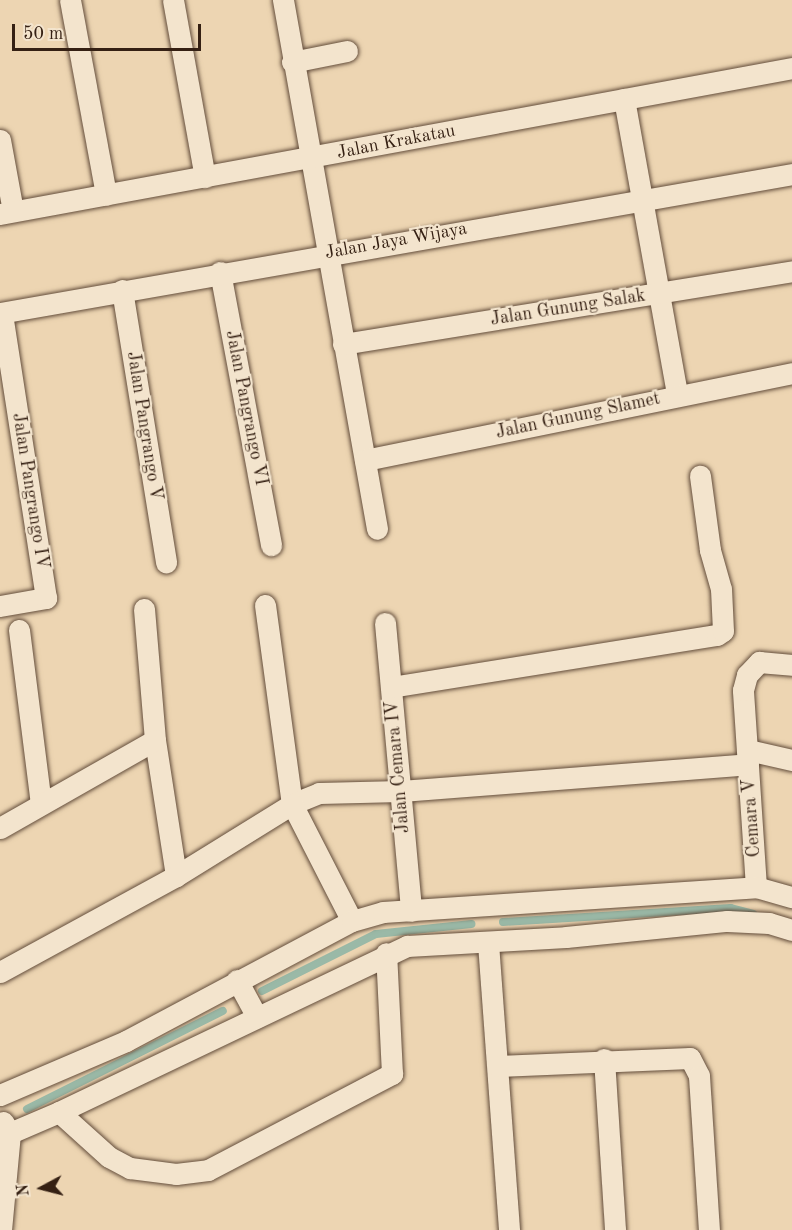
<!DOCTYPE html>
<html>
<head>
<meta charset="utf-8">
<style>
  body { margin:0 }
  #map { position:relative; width:792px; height:1230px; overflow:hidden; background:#edd5b2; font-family:"Old Standard TT",serif }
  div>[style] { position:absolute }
  .stream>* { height:8px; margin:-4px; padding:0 4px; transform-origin:4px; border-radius:4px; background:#9ab9a7 }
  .roads { filter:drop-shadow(0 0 2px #634d3b) drop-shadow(0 0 2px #634d3b) }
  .minor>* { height:21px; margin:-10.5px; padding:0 10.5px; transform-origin:10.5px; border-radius:10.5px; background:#f3e4cd }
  span { translate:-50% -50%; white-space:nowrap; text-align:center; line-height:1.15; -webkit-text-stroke:4.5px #f3e4cd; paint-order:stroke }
  .street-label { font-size:18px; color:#352013 }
  .north { position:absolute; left:12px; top:1158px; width:60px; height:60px; -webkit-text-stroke:4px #f3e4cd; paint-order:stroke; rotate:263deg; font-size:16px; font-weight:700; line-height:24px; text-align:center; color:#352013 }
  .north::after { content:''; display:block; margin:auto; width:21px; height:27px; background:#352013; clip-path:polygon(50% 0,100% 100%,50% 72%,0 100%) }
  .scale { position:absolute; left:12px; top:24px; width:189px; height:27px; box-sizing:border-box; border:3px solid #352013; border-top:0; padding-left:8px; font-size:18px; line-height:21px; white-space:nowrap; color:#352013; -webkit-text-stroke:4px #f3e4cd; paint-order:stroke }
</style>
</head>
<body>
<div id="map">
  <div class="stream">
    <div style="left:503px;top:922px;width:228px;rotate:-3.5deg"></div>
    <div style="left:731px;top:908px;width:23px;rotate:15deg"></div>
    <div style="left:262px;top:991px;width:127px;rotate:-26.6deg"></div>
    <div style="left:376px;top:934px;width:96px;rotate:-6deg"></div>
    <div style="left:27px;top:1109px;width:219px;rotate:-26.6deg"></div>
  </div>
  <div class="roads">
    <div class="minor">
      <div style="left:70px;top:0;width:198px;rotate:79.5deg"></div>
      <div style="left:173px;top:0;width:180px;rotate:79.8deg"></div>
      <div style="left:283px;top:0;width:537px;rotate:79.92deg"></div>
      <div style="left:292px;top:62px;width:56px;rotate:-11.3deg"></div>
      <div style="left:624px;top:99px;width:301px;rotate:79.8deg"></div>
      <div style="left:0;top:140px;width:72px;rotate:79.6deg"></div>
      <div style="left:0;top:214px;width:805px;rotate:-10.44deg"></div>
      <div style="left:220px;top:272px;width:278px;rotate:79.4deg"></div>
      <div style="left:122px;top:290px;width:276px;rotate:80.8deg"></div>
      <div style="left:0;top:313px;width:804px;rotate:-9.95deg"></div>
      <div style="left:343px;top:344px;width:455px;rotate:-9.2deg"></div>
      <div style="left:365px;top:460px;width:436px;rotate:-11.5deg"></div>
      <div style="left:265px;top:605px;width:201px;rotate:82.3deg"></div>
      <div style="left:292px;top:804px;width:29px;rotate:-22deg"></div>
      <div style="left:319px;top:793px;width:82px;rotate:-1.4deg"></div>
      <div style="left:401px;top:791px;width:348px;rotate:-4.4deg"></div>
      <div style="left:0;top:606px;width:47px;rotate:-9.9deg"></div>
      <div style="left:46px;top:598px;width:288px;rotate:-98.8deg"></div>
      <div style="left:144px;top:609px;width:131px;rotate:85.2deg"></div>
      <div style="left:155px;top:740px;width:138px;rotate:81.2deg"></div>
      <div style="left:385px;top:623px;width:289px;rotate:84.8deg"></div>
      <div style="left:19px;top:630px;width:175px;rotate:82.8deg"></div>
      <div style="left:391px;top:687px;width:330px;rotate:-9.1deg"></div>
      <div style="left:717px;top:635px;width:7px;rotate:-34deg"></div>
      <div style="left:723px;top:631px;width:42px;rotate:-92.7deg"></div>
      <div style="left:721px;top:589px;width:41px;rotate:-105.8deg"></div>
      <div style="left:710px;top:550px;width:75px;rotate:-97.7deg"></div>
      <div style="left:748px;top:750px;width:45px;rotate:12.8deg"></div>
      <div style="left:0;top:828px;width:178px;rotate:-29.6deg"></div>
      <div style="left:756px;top:887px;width:197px;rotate:-93.8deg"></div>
      <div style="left:743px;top:690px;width:16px;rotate:-75deg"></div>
      <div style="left:747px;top:675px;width:18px;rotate:-47deg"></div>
      <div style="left:759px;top:662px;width:33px;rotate:5deg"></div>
      <div style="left:488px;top:943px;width:288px;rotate:85.8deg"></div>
      <div style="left:0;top:972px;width:200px;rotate:-28.6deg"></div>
      <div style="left:176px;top:876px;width:137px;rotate:-31.8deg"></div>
      <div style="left:292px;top:804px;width:131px;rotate:62.9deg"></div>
      <div style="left:237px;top:980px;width:42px;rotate:61.6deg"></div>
      <div style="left:604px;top:1059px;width:171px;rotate:86.3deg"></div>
      <div style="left:498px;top:1066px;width:192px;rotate:-2.4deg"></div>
      <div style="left:690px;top:1058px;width:20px;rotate:63deg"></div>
      <div style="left:699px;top:1076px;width:154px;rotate:86.3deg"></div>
      <div style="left:0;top:1095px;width:137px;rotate:-23.2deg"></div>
      <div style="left:126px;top:1041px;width:256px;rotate:-28deg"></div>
      <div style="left:352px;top:921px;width:32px;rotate:-16deg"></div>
      <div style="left:383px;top:912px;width:374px;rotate:-3.8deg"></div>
      <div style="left:756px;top:887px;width:37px;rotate:16deg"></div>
      <div style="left:59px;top:1112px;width:67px;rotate:42deg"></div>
      <div style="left:109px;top:1157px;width:24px;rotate:28deg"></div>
      <div style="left:130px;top:1168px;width:46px;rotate:7.4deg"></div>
      <div style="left:176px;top:1174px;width:32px;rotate:-7deg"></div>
      <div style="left:208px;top:1170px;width:208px;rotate:-27.6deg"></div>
      <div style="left:392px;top:1074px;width:121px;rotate:-92.8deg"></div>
      <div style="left:0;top:1130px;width:10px;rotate:17deg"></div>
      <div style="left:10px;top:1133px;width:53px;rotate:-23.2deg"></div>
      <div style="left:59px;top:1112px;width:386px;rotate:-25.5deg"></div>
      <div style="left:407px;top:946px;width:159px;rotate:-3.2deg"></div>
      <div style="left:566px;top:937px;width:162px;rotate:-5.7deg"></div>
      <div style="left:727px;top:921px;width:42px;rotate:2.7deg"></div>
      <div style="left:769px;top:923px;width:24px;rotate:17deg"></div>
      <div style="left:1px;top:1230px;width:97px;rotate:-84.7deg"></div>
      <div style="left:10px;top:1133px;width:13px;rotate:-122deg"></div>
    </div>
  </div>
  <div class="street-label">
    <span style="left:396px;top:142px;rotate:-11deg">Jalan Krakatau</span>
    <span style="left:396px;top:241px;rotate:-10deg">Jalan Jaya Wijaya</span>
    <span style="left:568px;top:308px;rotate:-9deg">Jalan Gunung Salak</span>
    <span style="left:246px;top:408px;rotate:79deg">Jalan Pangrango VI</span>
    <span style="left:578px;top:416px;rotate:-12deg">Jalan Gunung Slamet</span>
    <span style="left:144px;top:426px;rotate:81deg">Jalan Pangrango V</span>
    <span style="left:30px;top:491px;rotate:81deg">Jalan Pangrango IV</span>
    <span style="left:398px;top:767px;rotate:-95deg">Jalan Cemara IV</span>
    <span style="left:752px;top:818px;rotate:-94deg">Cemara V</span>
  </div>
  <div class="north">N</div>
  <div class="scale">50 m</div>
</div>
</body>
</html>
